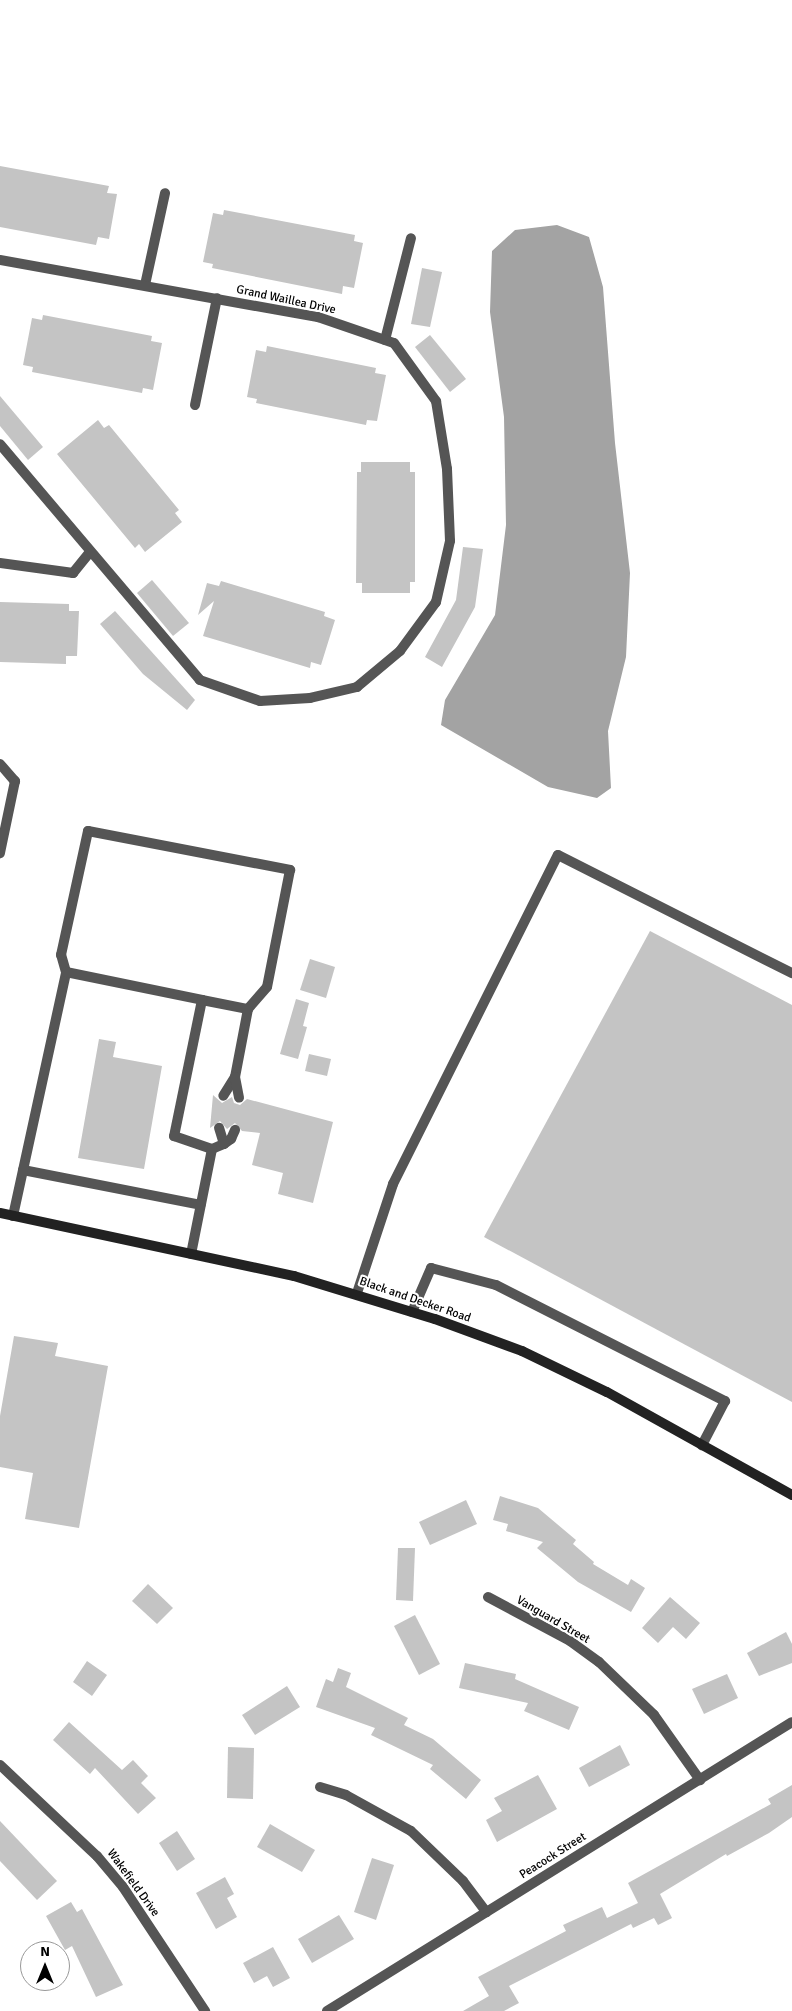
<!DOCTYPE html>
<html>
<head>
<meta charset="utf-8">
<style>
  body { margin:0 }
  #map { position:relative; width:792px; height:2011px; overflow:hidden; background:#fff; font-family:Signika,sans-serif }
  div>[style] { position:absolute }
  .water>* { inset:0; background:#a3a3a3 }
  .building>* { inset:0; background:#c4c4c4 }
  .lane>* { height:10px; margin:-5px; padding:0 5px; transform-origin:5px; border-radius:5px; background:#555 }
  .street>* { height:10px; margin:-5px; padding:0 5px; transform-origin:5px; border-radius:5px; background:#555 }
  .secondary>* { height:10px; margin:-5px; padding:0 5px; transform-origin:5px; border-radius:5px; background:#222 }
  span { translate:-50% -50%; white-space:nowrap; text-align:center; line-height:1.15; -webkit-text-stroke:4px #fff; paint-order:stroke }
  .street-label { font-size:12px; color:#000 }
  .north { position:absolute; left:20px; top:1941px; width:50px; height:50px; box-sizing:border-box; background:#fff; border:1px solid #999; border-radius:50%; rotate:0deg; font-size:14px; font-weight:700; line-height:20px; text-align:center; color:#000 }
  .north::after { content:''; display:block; margin:auto; width:18px; height:22px; background:#000; clip-path:polygon(50% 0,100% 100%,50% 72%,0 100%) }
</style>
</head>
<body>
<div id="map">
  <div class="water">
    <div style="clip-path:polygon(557px 225px,589px 237px,603px 287px,615px 443px,630px 573px,626px 657px,608px 731px,611px 788px,597px 798px,548px 787px,441px 725px,445px 700px,495px 615px,506px 525px,504px 417px,490px 312px,492px 251px,515px 230px)"></div>
  </div>
  <div class="building">
    <div style="clip-path:polygon(0 166px,109px 186px,107px 193px,117px 194px,109px 239px,98px 237px,96px 245px,0 227px)"></div>
    <div style="clip-path:polygon(224px 210px,355px 235px,354px 241px,363px 243px,354px 288px,343px 286px,342px 294px,212px 268px,213px 264px,203px 262px,213px 213px,223px 215px)"></div>
    <div style="clip-path:polygon(422px 268px,442px 272px,430px 327px,411px 324px)"></div>
    <div style="clip-path:polygon(43px 315px,152px 336px,151px 341px,162px 343px,153px 390px,143px 388px,142px 393px,32px 372px,33px 367px,23px 365px,32px 318px,42px 320px)"></div>
    <div style="clip-path:polygon(430px 335px,466px 379px,450px 392px,415px 347px)"></div>
    <div style="clip-path:polygon(267px 346px,376px 368px,375px 373px,386px 375px,377px 421px,367px 420px,366px 425px,256px 403px,257px 399px,247px 397px,256px 350px,266px 352px)"></div>
    <div style="clip-path:polygon(0 396px,43px 447px,28px 460px,0 426px)"></div>
    <div style="clip-path:polygon(98px 420px,104px 428px,109px 425px,179px 510px,175px 513px,182px 522px,145px 552px,139px 544px,135px 548px,57px 454px)"></div>
    <div style="clip-path:polygon(361px 462px,410px 462px,410px 472px,415px 472px,415px 582px,410px 582px,410px 593px,362px 593px,362px 583px,356px 583px,357px 472px,361px 472px)"></div>
    <div style="clip-path:polygon(463px 547px,483px 549px,475px 607px,442px 667px,425px 657px,456px 600px)"></div>
    <div style="clip-path:polygon(152px 580px,189px 623px,173px 636px,137px 593px)"></div>
    <div style="clip-path:polygon(221px 581px,325px 612px,324px 616px,335px 620px,321px 665px,311px 662px,310px 668px,203px 636px,214px 601px,198px 615px,207px 583px,219px 586px)"></div>
    <div style="clip-path:polygon(0 602px,69px 604px,69px 611px,79px 611px,77px 656px,66px 656px,66px 664px,0 662px)"></div>
    <div style="clip-path:polygon(115px 611px,195px 700px,187px 710px,143px 674px,100px 624px)"></div>
    <div style="clip-path:polygon(650px 931px,792px 1005px,792px 1402px,484px 1237px)"></div>
    <div style="clip-path:polygon(310px 959px,335px 967px,326px 998px,300px 990px)"></div>
    <div style="clip-path:polygon(296px 999px,309px 1003px,303px 1026px,307px 1027px,298px 1059px,280px 1054px)"></div>
    <div style="clip-path:polygon(99px 1039px,116px 1042px,113px 1057px,162px 1066px,144px 1169px,78px 1158px)"></div>
    <div style="clip-path:polygon(309px 1054px,331px 1059px,327px 1076px,305px 1071px)"></div>
    <div style="clip-path:polygon(213px 1095px,222px 1103px,232px 1097px,234px 1103px,240px 1105px,247px 1099px,333px 1122px,313px 1203px,278px 1194px,283px 1173px,252px 1165px,260px 1133px,242px 1131px,235px 1123px,227px 1129px,220px 1121px,210px 1128px)"></div>
    <div style="clip-path:polygon(14px 1336px,58px 1343px,55px 1356px,108px 1366px,79px 1528px,25px 1519px,33px 1473px,0 1467px,0 1416px)"></div>
    <div style="clip-path:polygon(500px 1496px,538px 1508px,576px 1540px,573px 1544px,594px 1562px,593px 1564px,628px 1585px,631px 1579px,645px 1588px,631px 1612px,578px 1582px,537px 1548px,543px 1542px,506px 1531px,508px 1524px,493px 1520px)"></div>
    <div style="clip-path:polygon(466px 1500px,477px 1524px,430px 1545px,419px 1522px)"></div>
    <div style="clip-path:polygon(398px 1548px,415px 1548px,413px 1601px,396px 1600px)"></div>
    <div style="clip-path:polygon(148px 1584px,173px 1608px,157px 1624px,132px 1601px)"></div>
    <div style="clip-path:polygon(670px 1597px,700px 1623px,686px 1639px,673px 1627px,658px 1643px,642px 1628px)"></div>
    <div style="clip-path:polygon(415px 1615px,440px 1664px,419px 1675px,394px 1626px)"></div>
    <div style="clip-path:polygon(786px 1632px,792px 1644px,792px 1663px,759px 1676px,747px 1653px)"></div>
    <div style="clip-path:polygon(87px 1661px,107px 1675px,92px 1696px,73px 1682px)"></div>
    <div style="clip-path:polygon(465px 1663px,516px 1674px,515px 1679px,579px 1707px,569px 1730px,524px 1711px,528px 1703px,459px 1688px)"></div>
    <div style="clip-path:polygon(338px 1668px,351px 1673px,346px 1687px,408px 1718px,404px 1725px,433px 1739px,481px 1780px,466px 1799px,430px 1769px,433px 1765px,371px 1735px,375px 1728px,316px 1707px,326px 1679px,333px 1682px)"></div>
    <div style="clip-path:polygon(727px 1674px,738px 1698px,704px 1714px,692px 1689px)"></div>
    <div style="clip-path:polygon(287px 1686px,300px 1707px,255px 1735px,242px 1715px)"></div>
    <div style="clip-path:polygon(69px 1722px,122px 1770px,133px 1760px,148px 1776px,141px 1783px,156px 1798px,138px 1814px,95px 1768px,90px 1774px,53px 1740px)"></div>
    <div style="clip-path:polygon(620px 1745px,630px 1765px,589px 1787px,579px 1768px)"></div>
    <div style="clip-path:polygon(228px 1747px,254px 1748px,253px 1799px,227px 1798px)"></div>
    <div style="clip-path:polygon(538px 1775px,557px 1809px,497px 1842px,486px 1820px,502px 1811px,494px 1798px)"></div>
    <div style="clip-path:polygon(792px 1785px,792px 1817px,769px 1833px,727px 1856px,726px 1854px,660px 1894px,672px 1918px,658px 1925px,654px 1918px,633px 1928px,631px 1924px,509px 1986px,519px 2003px,504px 2011px,463px 2011px,489px 1996px,478px 1977px,566px 1931px,563px 1925px,602px 1907px,607px 1918px,638px 1903px,628px 1883px,771px 1804px,768px 1799px)"></div>
    <div style="clip-path:polygon(0 1821px,57px 1881px,37px 1900px,0 1861px)"></div>
    <div style="clip-path:polygon(270px 1824px,315px 1850px,302px 1872px,257px 1847px)"></div>
    <div style="clip-path:polygon(177px 1831px,195px 1859px,177px 1871px,159px 1843px)"></div>
    <div style="clip-path:polygon(372px 1858px,394px 1865px,376px 1920px,354px 1912px)"></div>
    <div style="clip-path:polygon(225px 1877px,234px 1894px,227px 1898px,237px 1917px,216px 1929px,196px 1893px)"></div>
    <div style="clip-path:polygon(71px 1902px,77px 1912px,82px 1909px,123px 1985px,96px 1997px,72px 1946px,65px 1950px,46px 1916px)"></div>
    <div style="clip-path:polygon(339px 1915px,354px 1939px,312px 1963px,298px 1939px)"></div>
    <div style="clip-path:polygon(273px 1947px,290px 1978px,273px 1987px,267px 1976px,254px 1983px,243px 1963px)"></div>
  </div>
  <div class="lane">
    <div style="left:145px;top:285px;width:94px;rotate:-77.7deg"></div>
    <div style="left:385px;top:340px;width:105px;rotate:-75.7deg"></div>
    <div style="left:195px;top:405px;width:109px;rotate:-78.4deg"></div>
    <div style="left:0;top:563px;width:74px;rotate:7.8deg"></div>
    <div style="left:73px;top:573px;width:27px;rotate:-51deg"></div>
    <div style="left:0;top:764px;width:23px;rotate:49deg"></div>
    <div style="left:15px;top:781px;width:74px;rotate:101.8deg"></div>
    <div style="left:66px;top:972px;width:18px;rotate:-106deg"></div>
    <div style="left:61px;top:955px;width:127px;rotate:-77.7deg"></div>
    <div style="left:88px;top:831px;width:206px;rotate:10.9deg"></div>
    <div style="left:290px;top:870px;width:119px;rotate:101.1deg"></div>
    <div style="left:267px;top:987px;width:29px;rotate:131deg"></div>
    <div style="left:248px;top:1009px;width:69px;rotate:100.8deg"></div>
    <div style="left:235px;top:1077px;width:22px;rotate:122deg"></div>
    <div style="left:202px;top:1000px;width:47px;rotate:11.1deg"></div>
    <div style="left:235px;top:1077px;width:21px;rotate:79deg"></div>
    <div style="left:224px;top:1144px;width:9px;rotate:-36deg"></div>
    <div style="left:231px;top:1139px;width:10px;rotate:-66deg"></div>
    <div style="left:212px;top:1149px;width:13px;rotate:-23deg"></div>
    <div style="left:224px;top:1144px;width:17px;rotate:-107deg"></div>
    <div style="left:23px;top:1170px;width:181px;rotate:11.1deg"></div>
    <div style="left:13px;top:1216px;width:250px;rotate:-77.7deg"></div>
    <div style="left:66px;top:972px;width:139px;rotate:11.6deg"></div>
    <div style="left:202px;top:1000px;width:139px;rotate:101.6deg"></div>
    <div style="left:174px;top:1136px;width:40px;rotate:18.9deg"></div>
    <div style="left:212px;top:1149px;width:107px;rotate:101.3deg"></div>
    <div style="left:357px;top:1293px;width:115px;rotate:-71.7deg"></div>
    <div style="left:393px;top:1184px;width:368px;rotate:-63.4deg"></div>
    <div style="left:558px;top:855px;width:262px;rotate:26.8deg"></div>
    <div style="left:412px;top:1312px;width:48px;rotate:-66.6deg"></div>
    <div style="left:431px;top:1268px;width:67px;rotate:14.7deg"></div>
    <div style="left:496px;top:1285px;width:257px;rotate:26.9deg"></div>
    <div style="left:725px;top:1401px;width:50px;rotate:117.6deg"></div>
  </div>
  <div class="street">
    <div style="left:0;top:260px;width:323px;rotate:10.2deg"></div>
    <div style="left:318px;top:317px;width:80px;rotate:18.9deg"></div>
    <div style="left:394px;top:343px;width:72px;rotate:54.1deg"></div>
    <div style="left:436px;top:401px;width:69px;rotate:80.8deg"></div>
    <div style="left:447px;top:469px;width:72px;rotate:87.6deg"></div>
    <div style="left:450px;top:541px;width:63px;rotate:102.9deg"></div>
    <div style="left:436px;top:602px;width:61px;rotate:126.3deg"></div>
    <div style="left:400px;top:651px;width:56px;rotate:140.1deg"></div>
    <div style="left:357px;top:687px;width:48px;rotate:166.8deg"></div>
    <div style="left:310px;top:698px;width:50px;rotate:176.6deg"></div>
    <div style="left:260px;top:701px;width:64px;rotate:-160.7deg"></div>
    <div style="left:200px;top:680px;width:309px;rotate:-130.3deg"></div>
    <div style="left:488px;top:1597px;width:93px;rotate:28.2deg"></div>
    <div style="left:570px;top:1641px;width:36px;rotate:36deg"></div>
    <div style="left:599px;top:1662px;width:76px;rotate:43.9deg"></div>
    <div style="left:654px;top:1715px;width:80px;rotate:54.7deg"></div>
    <div style="left:0;top:1765px;width:133px;rotate:43.2deg"></div>
    <div style="left:97px;top:1856px;width:40px;rotate:50deg"></div>
    <div style="left:123px;top:1887px;width:149px;rotate:56.5deg"></div>
    <div style="left:320px;top:1787px;width:27px;rotate:17deg"></div>
    <div style="left:346px;top:1795px;width:74px;rotate:29deg"></div>
    <div style="left:411px;top:1831px;width:72px;rotate:43.9deg"></div>
    <div style="left:463px;top:1881px;width:39px;rotate:53deg"></div>
    <div style="left:327px;top:2011px;width:547px;rotate:-31.86deg"></div>
  </div>
  <div class="secondary">
    <div style="left:0;top:1213px;width:301px;rotate:12.1deg"></div>
    <div style="left:294px;top:1276px;width:147px;rotate:17deg"></div>
    <div style="left:435px;top:1319px;width:93px;rotate:20.2deg"></div>
    <div style="left:522px;top:1351px;width:94px;rotate:25.8deg"></div>
    <div style="left:607px;top:1392px;width:212px;rotate:29.1deg"></div>
  </div>
  <div class="street-label">
    <span style="left:286px;top:300px;rotate:12deg">Grand Waillea Drive</span>
    <span style="left:415px;top:1300px;rotate:19deg">Black and Decker Road</span>
    <span style="left:553px;top:1620px;rotate:30deg">Vanguard Street</span>
    <span style="left:553px;top:1856px;rotate:-32deg">Peacock Street</span>
    <span style="left:133px;top:1883px;rotate:54deg">Wakefield Drive</span>
  </div>
  <div class="north">N</div>
</div>
</body>
</html>
